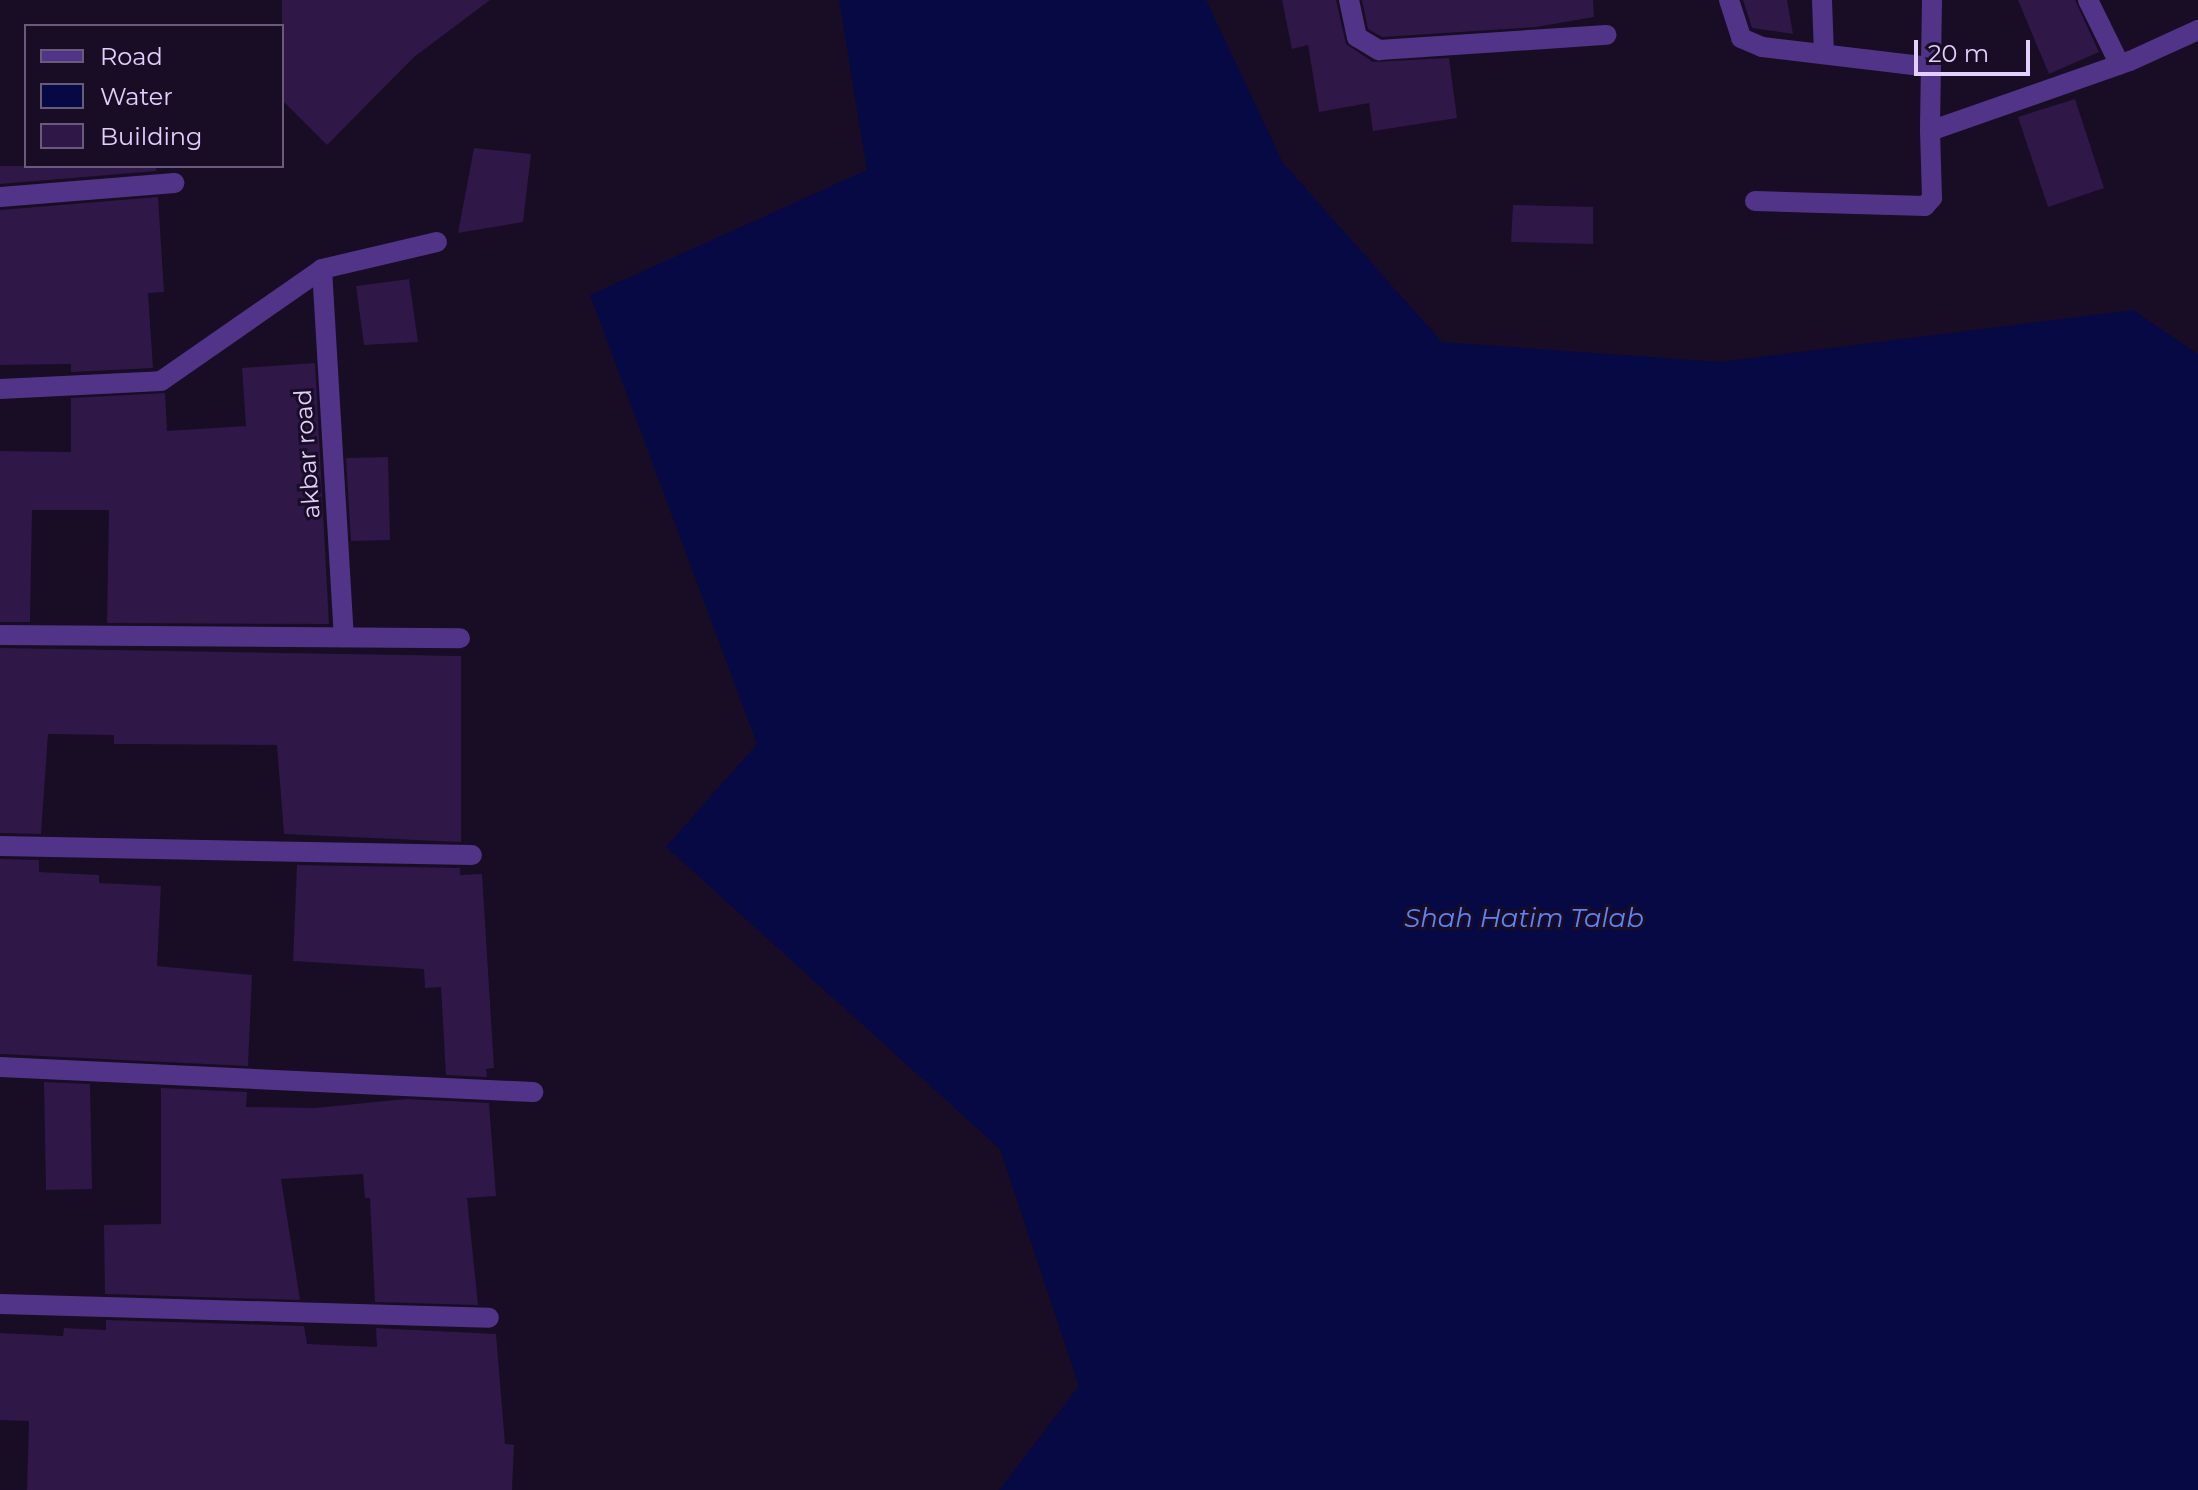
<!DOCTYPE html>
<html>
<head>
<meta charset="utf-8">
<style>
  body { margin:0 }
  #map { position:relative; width:2198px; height:1490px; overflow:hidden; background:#180d24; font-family:Montserrat,sans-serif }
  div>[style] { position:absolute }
  .water>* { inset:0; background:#060944 }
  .building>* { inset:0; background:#2f1747 }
  .minor>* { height:20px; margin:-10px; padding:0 10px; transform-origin:10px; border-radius:10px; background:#513487 }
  span { translate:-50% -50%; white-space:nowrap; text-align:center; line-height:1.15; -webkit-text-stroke:6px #180d24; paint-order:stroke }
  .street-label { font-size:24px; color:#e4d0ff }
  .water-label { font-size:26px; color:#5e83ff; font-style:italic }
  .legend { position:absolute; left:24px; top:24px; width:260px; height:144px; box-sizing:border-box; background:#180d24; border:2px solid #6a5b7c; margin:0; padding:10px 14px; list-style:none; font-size:24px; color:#e4d0ff }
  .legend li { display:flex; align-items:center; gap:16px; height:40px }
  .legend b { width:40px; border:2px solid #6a5b7c }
  .scale { position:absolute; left:1914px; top:40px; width:116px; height:36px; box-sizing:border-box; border:4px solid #e4d0ff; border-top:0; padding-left:10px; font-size:24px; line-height:28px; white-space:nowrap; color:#e4d0ff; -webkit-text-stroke:6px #180d24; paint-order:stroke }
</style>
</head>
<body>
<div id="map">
  <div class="water">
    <div style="clip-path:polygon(839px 0,1206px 0,1283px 163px,1442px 342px,1721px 362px,2133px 310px,2198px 354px,2198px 1490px,999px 1490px,1079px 1386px,1000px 1149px,666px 847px,757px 744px,590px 295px,867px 170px)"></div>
  </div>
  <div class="building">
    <div style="clip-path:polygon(282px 0,490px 0,414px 57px,327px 145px,282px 100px)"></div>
    <div style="clip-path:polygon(1282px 0,1336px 0,1346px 44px,1373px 62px,1449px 58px,1457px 118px,1373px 131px,1369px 103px,1319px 112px,1308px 45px,1292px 49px)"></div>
    <div style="clip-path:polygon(1362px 0,1593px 0,1594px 17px,1536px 27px,1382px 37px,1368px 29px)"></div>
    <div style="clip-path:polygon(1743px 0,1787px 0,1793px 34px,1752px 28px)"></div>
    <div style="clip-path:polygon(2018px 0,2075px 0,2099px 52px,2049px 74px)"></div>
    <div style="clip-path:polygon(2075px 99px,2104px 188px,2048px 207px,2018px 117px)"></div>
    <div style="clip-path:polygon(474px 148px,531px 154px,523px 222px,458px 233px)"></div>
    <div style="clip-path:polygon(0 166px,156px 166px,156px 171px,0 184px)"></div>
    <div style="clip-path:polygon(158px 197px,164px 292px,148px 293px,153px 368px,71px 372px,71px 364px,0 365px,0 210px)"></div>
    <div style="clip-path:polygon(1513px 205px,1593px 207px,1593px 244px,1511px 242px)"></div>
    <div style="clip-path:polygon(409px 279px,418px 342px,364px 345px,356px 286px)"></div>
    <div style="clip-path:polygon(315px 363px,329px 624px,107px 623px,109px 510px,32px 510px,30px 622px,0 622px,0 451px,71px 452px,71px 398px,165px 393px,167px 431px,246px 426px,242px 368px)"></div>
    <div style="clip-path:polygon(388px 457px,390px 540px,351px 541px,346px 458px)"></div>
    <div style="clip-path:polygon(0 648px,461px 656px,461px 842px,284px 834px,277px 745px,114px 744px,114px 735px,48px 734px,41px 834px,0 833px)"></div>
    <div style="clip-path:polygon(0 859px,39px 860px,39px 872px,99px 875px,99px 883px,161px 886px,157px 966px,252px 975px,248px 1066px,0 1054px)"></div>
    <div style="clip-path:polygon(297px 865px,460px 868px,460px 875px,482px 874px,494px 1068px,486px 1069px,487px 1077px,446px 1075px,441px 987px,425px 988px,424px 969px,293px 961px)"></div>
    <div style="clip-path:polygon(44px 1082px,90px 1084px,92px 1189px,46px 1190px)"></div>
    <div style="clip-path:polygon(161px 1088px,247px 1092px,246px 1107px,315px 1108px,406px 1099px,489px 1103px,496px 1196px,467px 1198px,478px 1305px,375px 1302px,370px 1198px,365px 1198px,363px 1174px,281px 1179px,300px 1300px,105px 1294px,104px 1225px,161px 1224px)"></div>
    <div style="clip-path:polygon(106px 1320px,304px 1326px,307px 1344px,377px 1347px,376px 1328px,496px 1334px,505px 1444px,514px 1445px,512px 1490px,27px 1490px,29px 1421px,0 1420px,0 1333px,63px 1336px,64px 1328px,106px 1330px)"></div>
  </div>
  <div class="minor">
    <div style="left:1349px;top:0;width:38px;rotate:78deg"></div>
    <div style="left:1357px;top:37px;width:26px;rotate:31deg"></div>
    <div style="left:1379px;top:50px;width:228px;rotate:-3.8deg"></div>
    <div style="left:1729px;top:0;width:40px;rotate:72deg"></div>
    <div style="left:1741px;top:38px;width:23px;rotate:23deg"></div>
    <div style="left:1762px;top:47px;width:169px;rotate:6.8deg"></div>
    <div style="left:1822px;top:0;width:54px;rotate:87.9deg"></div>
    <div style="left:1932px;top:0;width:131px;rotate:90.9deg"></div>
    <div style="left:1930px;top:131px;width:212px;rotate:-19.3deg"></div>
    <div style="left:2130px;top:61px;width:75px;rotate:-24.5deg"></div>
    <div style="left:2088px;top:0;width:72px;rotate:63.8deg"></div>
    <div style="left:0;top:197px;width:175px;rotate:-4.6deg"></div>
    <div style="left:1755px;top:201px;width:170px;rotate:1.7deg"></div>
    <div style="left:1925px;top:206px;width:11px;rotate:-49deg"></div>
    <div style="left:1932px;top:198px;width:67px;rotate:-91.7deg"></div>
    <div style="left:322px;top:269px;width:369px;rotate:86.6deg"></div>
    <div style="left:0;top:389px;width:161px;rotate:-2.8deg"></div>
    <div style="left:161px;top:381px;width:196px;rotate:-34.8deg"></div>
    <div style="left:322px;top:269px;width:118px;rotate:-13.2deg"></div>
    <div style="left:0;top:635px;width:460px;rotate:0.4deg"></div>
    <div style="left:0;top:846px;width:472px;rotate:1.1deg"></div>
    <div style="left:0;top:1067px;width:534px;rotate:2.69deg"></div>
    <div style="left:0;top:1304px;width:489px;rotate:1.6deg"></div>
  </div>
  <div class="street-label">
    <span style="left:307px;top:454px;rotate:-94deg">akbar road</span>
  </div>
  <div class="water-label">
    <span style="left:1524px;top:919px">Shah Hatim Talab</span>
  </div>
  <ul class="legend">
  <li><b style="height:10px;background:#513487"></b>Road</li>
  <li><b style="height:22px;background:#060944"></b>Water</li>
  <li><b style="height:22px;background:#2f1747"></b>Building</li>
  </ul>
  <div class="scale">20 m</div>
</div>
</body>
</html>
